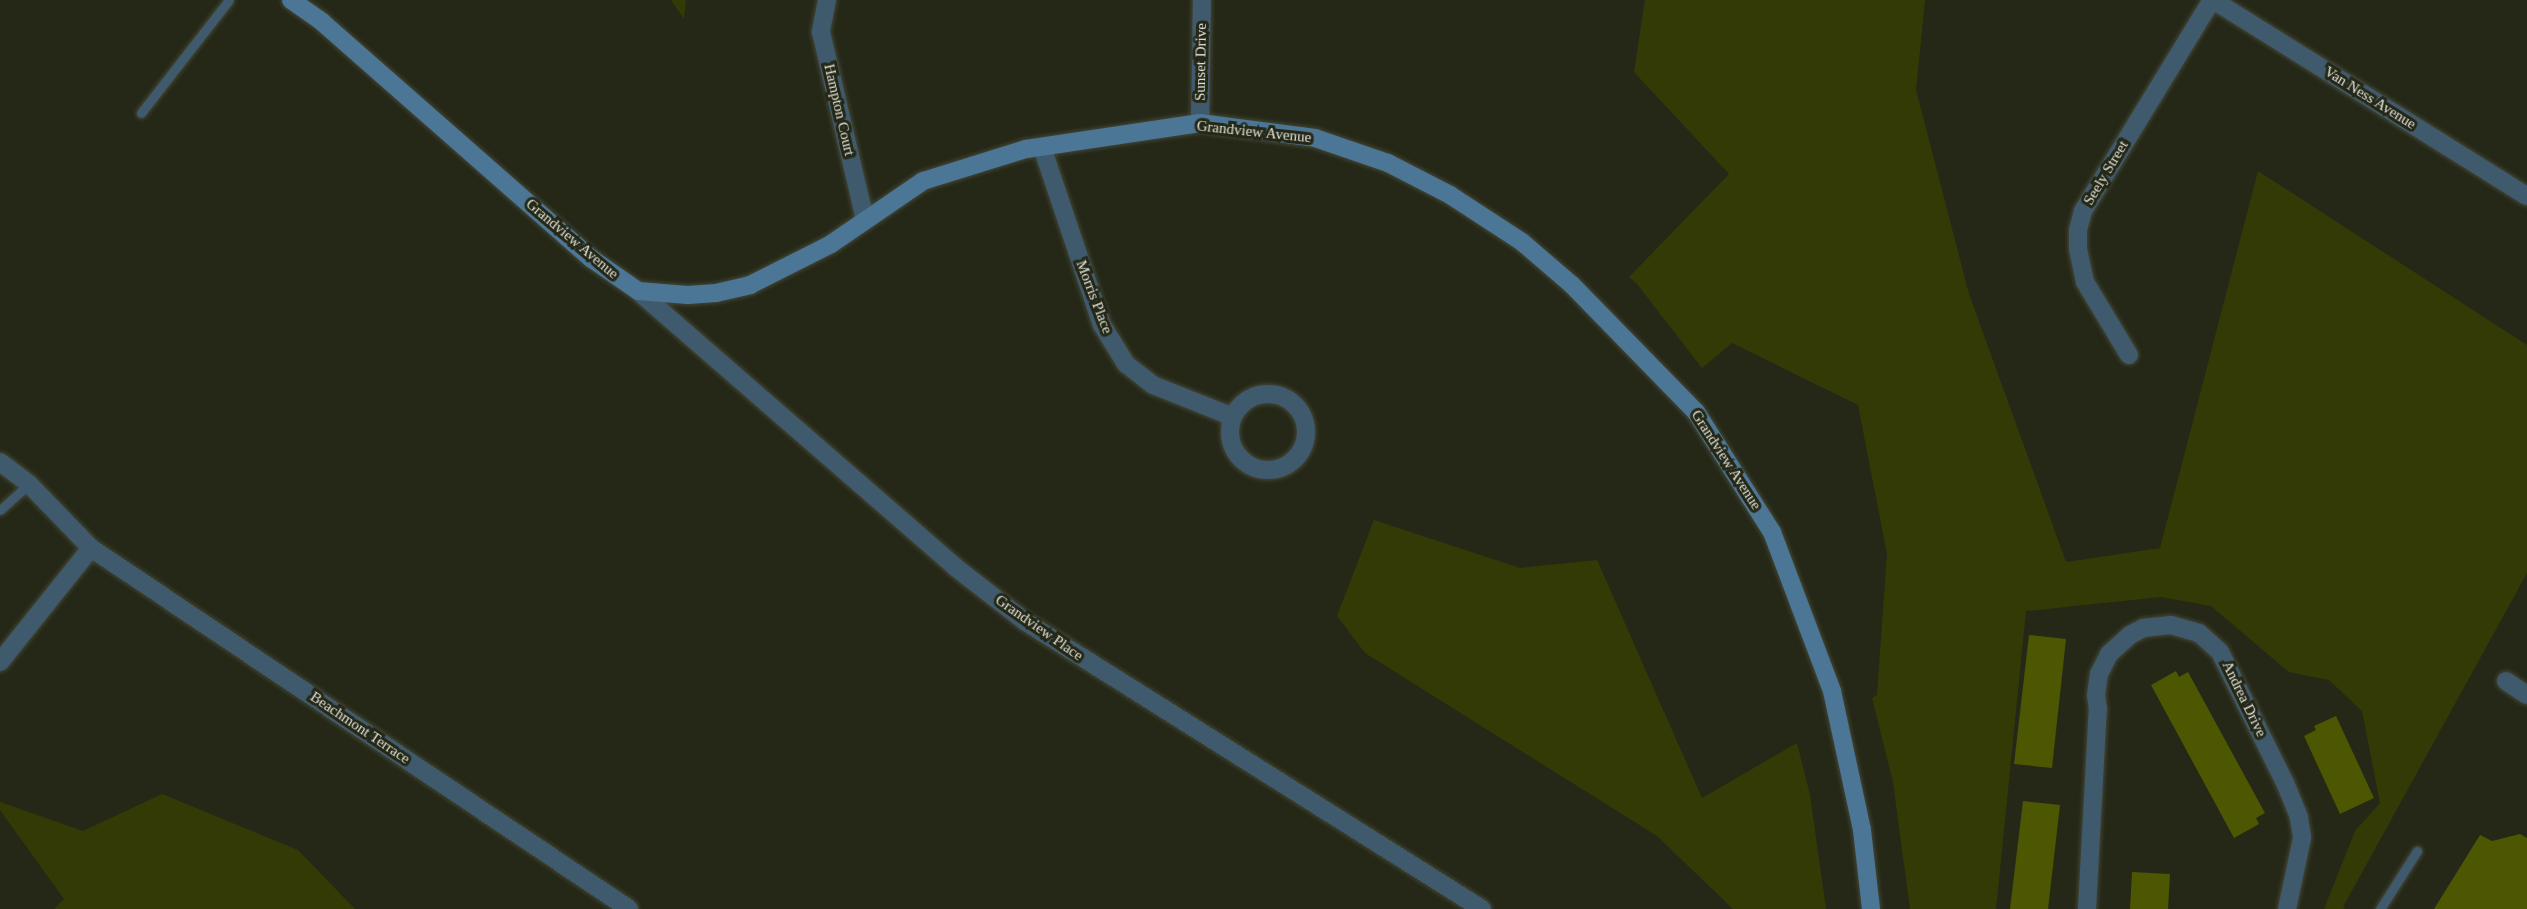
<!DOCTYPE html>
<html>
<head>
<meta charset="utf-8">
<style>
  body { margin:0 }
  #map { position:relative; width:2527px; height:909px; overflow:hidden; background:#252817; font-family:"Times New Roman",serif }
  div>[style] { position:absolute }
  .green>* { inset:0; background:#343a06 }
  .building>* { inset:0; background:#4d5601 }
  .roads { filter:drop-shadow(0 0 2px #434636) drop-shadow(0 0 2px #434636) }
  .lane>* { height:9px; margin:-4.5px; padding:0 4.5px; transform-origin:4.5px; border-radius:4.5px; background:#405a6d }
  .street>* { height:18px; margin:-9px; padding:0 9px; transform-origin:9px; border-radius:9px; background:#405a6d }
  .street>.ring { margin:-9px; padding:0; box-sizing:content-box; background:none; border:18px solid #405a6d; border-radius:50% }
  .secondary>* { height:18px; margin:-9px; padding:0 9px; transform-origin:9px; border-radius:9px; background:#4c7695 }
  span { translate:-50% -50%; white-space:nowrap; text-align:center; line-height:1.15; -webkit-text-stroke:6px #252817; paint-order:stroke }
  .street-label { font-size:15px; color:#dfe1d7 }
</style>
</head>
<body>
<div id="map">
  <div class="green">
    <div style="clip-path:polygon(671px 0,686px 0,684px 19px)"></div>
    <div style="clip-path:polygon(1645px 0,1925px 0,1916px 90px,1969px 294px,2066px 562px,2160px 548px,2258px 171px,2527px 345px,2527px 573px,2343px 907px,2345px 909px,2324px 909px,2355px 831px,2380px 803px,2362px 711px,2329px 680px,2289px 672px,2211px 606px,2161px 597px,2026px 611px,1996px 909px,1910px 909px,1893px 782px,1872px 698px,1877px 695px,1887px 554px,1858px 405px,1732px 343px,1702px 368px,1637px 284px,1629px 277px,1729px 174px,1634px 72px)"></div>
    <div style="clip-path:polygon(1374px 520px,1520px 568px,1597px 560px,1702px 798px,1797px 743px,1810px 795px,1826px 909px,1733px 909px,1657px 836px,1365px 653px,1337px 616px)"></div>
    <div style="clip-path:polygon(162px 794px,298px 850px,355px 909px,54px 909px,64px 899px,0 810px,0 802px,83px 831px)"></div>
  </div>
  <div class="building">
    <div style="clip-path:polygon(2029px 635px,2066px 639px,2052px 768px,2014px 764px)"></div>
    <div style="clip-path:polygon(2176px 671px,2179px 677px,2188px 672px,2265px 813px,2256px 818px,2259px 824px,2234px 838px,2151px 685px)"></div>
    <div style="clip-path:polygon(2336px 716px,2374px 798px,2340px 814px,2304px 736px,2316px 730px,2314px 726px)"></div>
    <div style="clip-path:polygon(2023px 801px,2060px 805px,2048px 909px,2010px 909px)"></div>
    <div style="clip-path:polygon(2520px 834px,2527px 838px,2527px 909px,2434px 909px,2480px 835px,2492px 841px)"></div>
    <div style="clip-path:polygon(2132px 872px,2170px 874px,2168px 909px,2130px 909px)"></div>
  </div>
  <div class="roads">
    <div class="lane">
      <div style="left:141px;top:113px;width:143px;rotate:-52.1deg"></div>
      <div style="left:0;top:510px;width:39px;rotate:-42deg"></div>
      <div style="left:2380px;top:909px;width:69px;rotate:-57.5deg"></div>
    </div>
    <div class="street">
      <div style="left:827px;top:0;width:33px;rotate:101deg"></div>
      <div style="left:821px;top:32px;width:193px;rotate:76.8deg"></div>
      <div style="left:2213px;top:0;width:370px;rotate:32deg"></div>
      <div style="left:1200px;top:123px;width:123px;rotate:-89.1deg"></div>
      <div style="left:1042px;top:147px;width:188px;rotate:71.4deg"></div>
      <div style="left:1102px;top:325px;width:46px;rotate:58.4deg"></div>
      <div style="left:1126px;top:364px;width:34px;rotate:38deg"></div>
      <div style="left:1153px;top:385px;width:86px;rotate:21.8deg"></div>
      <div style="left:638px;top:291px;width:420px;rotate:41deg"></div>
      <div style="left:955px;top:567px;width:90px;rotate:37.8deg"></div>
      <div style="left:1026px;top:622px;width:539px;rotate:32.19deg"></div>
      <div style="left:2129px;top:355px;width:85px;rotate:-121.1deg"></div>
      <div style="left:2085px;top:282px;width:34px;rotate:-102deg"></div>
      <div style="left:2078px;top:249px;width:19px;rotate:-90deg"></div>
      <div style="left:2078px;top:230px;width:20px;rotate:-75deg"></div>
      <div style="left:2083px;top:211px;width:247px;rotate:-58.6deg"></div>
      <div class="ring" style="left:1230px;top:394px;width:58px;height:58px"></div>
      <div style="left:0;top:462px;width:36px;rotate:37deg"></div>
      <div style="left:29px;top:484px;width:89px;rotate:45.9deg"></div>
      <div style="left:91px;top:548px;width:648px;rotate:33.86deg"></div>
      <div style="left:0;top:662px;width:146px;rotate:-51.4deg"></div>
      <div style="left:2506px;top:681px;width:25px;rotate:34deg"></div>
      <div style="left:2087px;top:909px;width:200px;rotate:-86.9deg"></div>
      <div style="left:2098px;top:709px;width:14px;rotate:-98deg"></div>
      <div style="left:2096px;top:695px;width:21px;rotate:-82deg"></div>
      <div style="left:2099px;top:674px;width:22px;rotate:-63deg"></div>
      <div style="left:2109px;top:654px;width:28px;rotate:-42deg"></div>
      <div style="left:2130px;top:635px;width:15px;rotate:-28deg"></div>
      <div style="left:2143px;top:628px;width:28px;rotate:-6deg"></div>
      <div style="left:2171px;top:625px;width:29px;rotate:16deg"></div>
      <div style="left:2199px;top:633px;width:28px;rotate:42deg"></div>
      <div style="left:2220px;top:652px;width:148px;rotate:63.6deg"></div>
      <div style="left:2286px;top:785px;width:35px;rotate:68deg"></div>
      <div style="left:2299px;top:818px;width:20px;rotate:81deg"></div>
      <div style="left:2302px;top:838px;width:73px;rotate:101.9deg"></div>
    </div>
    <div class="secondary">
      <div style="left:291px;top:0;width:38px;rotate:35deg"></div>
      <div style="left:322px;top:22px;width:359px;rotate:41.3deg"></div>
      <div style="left:592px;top:259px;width:56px;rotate:34.8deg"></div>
      <div style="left:638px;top:291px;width:50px;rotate:4.6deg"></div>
      <div style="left:688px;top:295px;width:28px;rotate:-4deg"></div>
      <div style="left:716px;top:293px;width:35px;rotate:-13deg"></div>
      <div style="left:750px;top:285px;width:91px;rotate:-26.8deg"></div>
      <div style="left:831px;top:244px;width:112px;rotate:-34.4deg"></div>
      <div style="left:923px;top:181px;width:108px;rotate:-17.3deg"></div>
      <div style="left:1026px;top:149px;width:176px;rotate:-8.5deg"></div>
      <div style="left:1200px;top:123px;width:116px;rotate:7.4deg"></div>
      <div style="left:1315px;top:138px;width:77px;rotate:18.9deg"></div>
      <div style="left:1388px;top:163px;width:70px;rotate:27.3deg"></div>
      <div style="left:1450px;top:195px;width:86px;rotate:33.1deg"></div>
      <div style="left:1522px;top:242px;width:66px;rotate:40.7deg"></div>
      <div style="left:1572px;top:285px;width:177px;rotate:45.7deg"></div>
      <div style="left:1696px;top:412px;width:142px;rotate:57.7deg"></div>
      <div style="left:1772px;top:532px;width:170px;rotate:69.3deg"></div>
      <div style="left:1832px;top:691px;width:142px;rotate:77.8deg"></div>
      <div style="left:1862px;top:830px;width:80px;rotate:83.5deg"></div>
    </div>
  </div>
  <div class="street-label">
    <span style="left:1201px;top:62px;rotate:-89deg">Sunset Drive</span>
    <span style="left:2370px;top:98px;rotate:32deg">Van Ness Avenue</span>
    <span style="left:839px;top:110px;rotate:77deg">Hampton Court</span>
    <span style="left:1254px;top:132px;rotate:6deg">Grandview Avenue</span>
    <span style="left:2106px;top:173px;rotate:-59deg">Seely Street</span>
    <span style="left:572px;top:239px;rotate:40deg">Grandview Avenue</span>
    <span style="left:1094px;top:297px;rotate:69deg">Morris Place</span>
    <span style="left:1726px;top:460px;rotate:57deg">Grandview Avenue</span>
    <span style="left:1039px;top:628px;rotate:35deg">Grandview Place</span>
    <span style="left:2244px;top:699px;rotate:64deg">Andrea Drive</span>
    <span style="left:360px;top:728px;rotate:34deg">Beachmont Terrace</span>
  </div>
</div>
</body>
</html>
